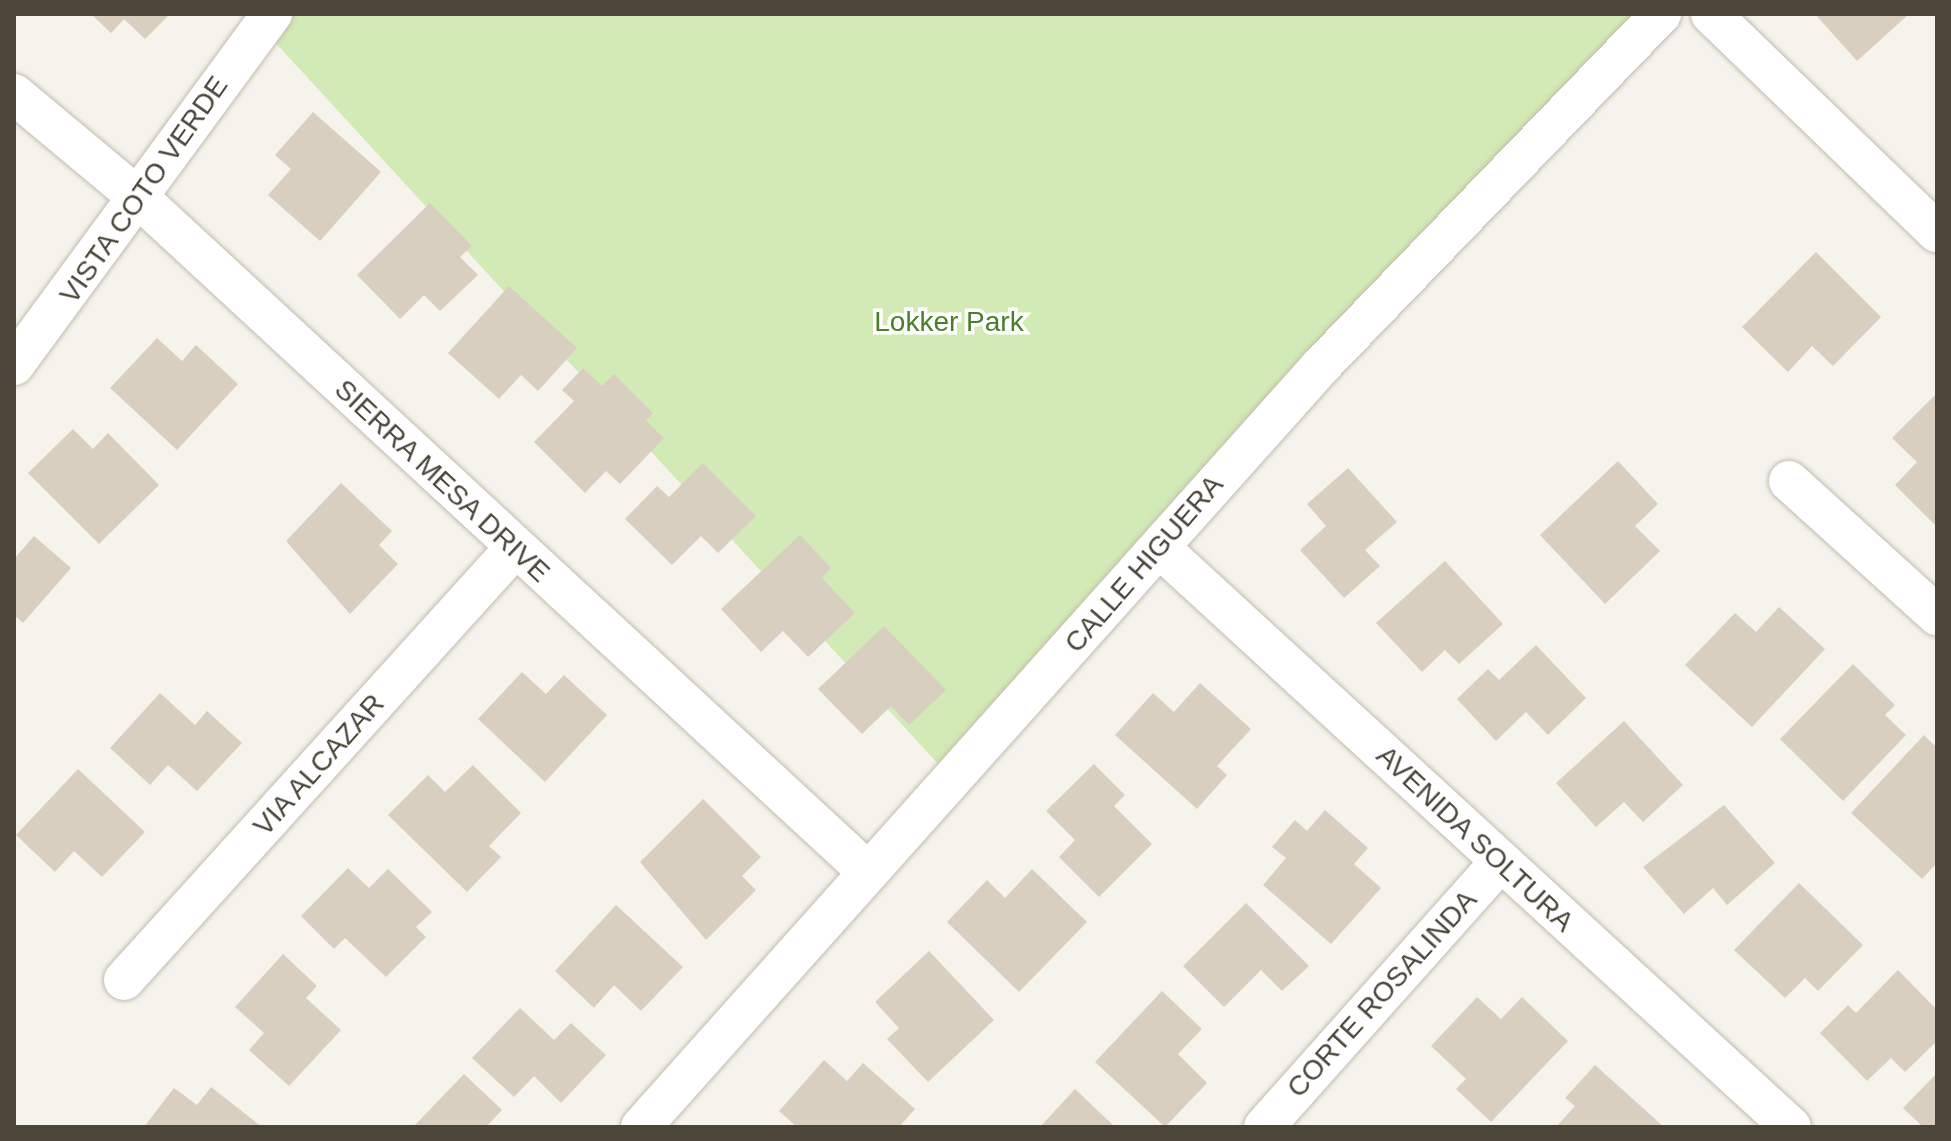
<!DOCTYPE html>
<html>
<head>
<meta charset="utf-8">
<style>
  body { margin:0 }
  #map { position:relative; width:1951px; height:1141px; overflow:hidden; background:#f6f3ec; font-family:Helvetica,sans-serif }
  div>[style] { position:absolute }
  .green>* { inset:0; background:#d2eab5 }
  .building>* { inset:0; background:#d8cfc1 }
  .roads { filter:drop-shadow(0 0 2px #c2bbae) drop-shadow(0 0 2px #c2bbae) }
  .minor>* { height:40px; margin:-20px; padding:0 20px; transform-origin:20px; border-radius:20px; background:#fff }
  span { translate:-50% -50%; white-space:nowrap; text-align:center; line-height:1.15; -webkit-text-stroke:7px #fff; paint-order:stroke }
  .street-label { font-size:28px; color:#4b4439 }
  .park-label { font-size:28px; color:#4a7f2a }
  .frame { position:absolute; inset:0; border:16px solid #4b4439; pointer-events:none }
</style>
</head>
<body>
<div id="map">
  <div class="green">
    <div style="clip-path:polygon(272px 14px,1661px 14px,952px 779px,261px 27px)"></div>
  </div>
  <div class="building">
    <div style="clip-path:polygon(91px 14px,170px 14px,145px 39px,124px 19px,111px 33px)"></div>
    <div style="clip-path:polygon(1815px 14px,1909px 14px,1857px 61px)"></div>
    <div style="clip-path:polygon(313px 112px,381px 172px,320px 241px,268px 195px,291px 169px,275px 155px)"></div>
    <div style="clip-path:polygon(430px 203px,472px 246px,460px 257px,478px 275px,440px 311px,424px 295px,400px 319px,357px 275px)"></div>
    <div style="clip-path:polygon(1816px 252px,1881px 317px,1833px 366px,1812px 346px,1788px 372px,1742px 327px)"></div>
    <div style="clip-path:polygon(509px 286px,577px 348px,538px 391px,521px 375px,499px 399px,448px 353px)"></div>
    <div style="clip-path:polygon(157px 338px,182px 361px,196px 345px,238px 384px,177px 450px,110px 388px)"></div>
    <div style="clip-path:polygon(583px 368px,602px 386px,614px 374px,653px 413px,646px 421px,664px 438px,620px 484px,606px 471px,585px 493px,534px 442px,574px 401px,562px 390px)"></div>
    <div style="clip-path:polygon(1937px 393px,1937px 523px,1935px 525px,1895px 485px,1917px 462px,1892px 438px)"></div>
    <div style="clip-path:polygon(73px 429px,93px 449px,108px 433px,159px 485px,99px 544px,28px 473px)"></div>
    <div style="clip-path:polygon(1618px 461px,1658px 504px,1635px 526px,1660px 551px,1605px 604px,1540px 535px)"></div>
    <div style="clip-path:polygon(703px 463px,756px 516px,718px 553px,701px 536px,672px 565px,625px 519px,657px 486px,669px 497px)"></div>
    <div style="clip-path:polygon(1348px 468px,1397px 522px,1365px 550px,1380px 566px,1344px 598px,1300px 550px,1326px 526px,1307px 504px)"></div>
    <div style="clip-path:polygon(341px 483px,392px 531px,379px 545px,398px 564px,350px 614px,286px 541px)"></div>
    <div style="clip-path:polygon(800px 535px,831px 568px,822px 578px,855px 613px,808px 657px,783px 631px,761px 652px,721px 609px)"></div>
    <div style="clip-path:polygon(34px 536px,71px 568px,23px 623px,14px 615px,14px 559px)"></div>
    <div style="clip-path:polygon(1445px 561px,1503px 624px,1459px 664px,1445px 650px,1422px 672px,1376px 623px)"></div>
    <div style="clip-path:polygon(1779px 607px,1825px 649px,1752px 727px,1685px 665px,1735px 613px,1756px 632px)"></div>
    <div style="clip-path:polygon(884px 626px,946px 690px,909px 725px,891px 706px,862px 734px,818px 689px)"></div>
    <div style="clip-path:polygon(1536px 645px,1586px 698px,1548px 735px,1526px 712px,1496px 741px,1457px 699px,1488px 669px,1499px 680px)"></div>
    <div style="clip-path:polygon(1853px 664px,1895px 705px,1885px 715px,1906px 735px,1843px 801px,1780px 739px)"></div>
    <div style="clip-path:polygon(522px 672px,546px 694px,564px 675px,607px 715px,545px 782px,478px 719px)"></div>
    <div style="clip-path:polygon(1200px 683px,1251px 729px,1217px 766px,1227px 775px,1197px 809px,1115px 735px,1153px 693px,1174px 712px)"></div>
    <div style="clip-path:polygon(160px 693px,195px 725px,207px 711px,242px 743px,197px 791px,168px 765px,150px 785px,110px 748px)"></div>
    <div style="clip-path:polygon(1624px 721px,1683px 785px,1643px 822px,1624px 802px,1596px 827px,1556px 783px)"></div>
    <div style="clip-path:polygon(1924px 735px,1937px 748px,1937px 863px,1922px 879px,1851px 813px)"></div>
    <div style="clip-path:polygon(1094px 764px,1125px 795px,1114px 806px,1152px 844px,1099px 897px,1059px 857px,1075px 840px,1046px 811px)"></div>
    <div style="clip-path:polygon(473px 765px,521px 813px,489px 846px,501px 857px,467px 892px,388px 815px,428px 775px,445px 792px)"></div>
    <div style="clip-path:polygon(78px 769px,145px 832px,102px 877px,74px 851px,55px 872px,16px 835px)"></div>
    <div style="clip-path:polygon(703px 799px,761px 857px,742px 876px,756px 890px,706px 940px,640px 862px)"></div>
    <div style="clip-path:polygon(1724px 805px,1775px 863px,1727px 905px,1713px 888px,1684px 914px,1643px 867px)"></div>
    <div style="clip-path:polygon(1325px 810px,1368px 848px,1354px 864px,1381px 888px,1331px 944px,1263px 885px,1286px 858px,1272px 847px,1295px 820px,1307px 831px)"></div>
    <div style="clip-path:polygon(348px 868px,369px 888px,388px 869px,432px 912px,416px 927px,426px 937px,386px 977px,345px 938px,334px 949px,301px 916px)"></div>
    <div style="clip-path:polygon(1032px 869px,1087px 922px,1019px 992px,947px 922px,987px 880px,1005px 898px)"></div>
    <div style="clip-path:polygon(1799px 883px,1863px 945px,1818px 991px,1805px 978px,1785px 998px,1734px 950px)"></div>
    <div style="clip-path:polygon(1246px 903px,1309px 966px,1282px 991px,1261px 970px,1224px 1007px,1183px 966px)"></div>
    <div style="clip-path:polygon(616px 905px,683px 967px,641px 1011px,614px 985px,594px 1008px,555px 971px)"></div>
    <div style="clip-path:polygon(929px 951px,994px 1020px,928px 1082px,887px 1039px,899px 1028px,875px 1002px)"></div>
    <div style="clip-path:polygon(283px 954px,317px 986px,306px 998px,341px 1030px,289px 1086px,249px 1050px,264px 1033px,235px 1007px)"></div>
    <div style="clip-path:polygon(1898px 970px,1937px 1010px,1937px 1041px,1905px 1072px,1891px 1058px,1867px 1081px,1820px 1033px,1848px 1005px,1856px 1013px)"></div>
    <div style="clip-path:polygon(1162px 991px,1202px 1029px,1178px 1054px,1207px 1083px,1165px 1127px,1095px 1062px)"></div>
    <div style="clip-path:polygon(1477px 997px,1501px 1019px,1522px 997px,1568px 1041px,1491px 1122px,1456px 1089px,1466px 1079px,1431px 1046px)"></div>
    <div style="clip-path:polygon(520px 1008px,554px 1040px,571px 1023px,606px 1055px,561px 1103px,534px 1076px,514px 1097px,472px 1058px)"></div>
    <div style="clip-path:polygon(824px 1060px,847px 1081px,863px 1063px,915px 1109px,899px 1127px,797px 1127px,779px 1111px)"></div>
    <div style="clip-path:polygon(1595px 1065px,1664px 1127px,1556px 1127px,1575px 1106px,1565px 1098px)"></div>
    <div style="clip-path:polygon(464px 1074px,502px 1110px,486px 1127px,413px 1127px)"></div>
    <div style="clip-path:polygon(1935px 1075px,1937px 1127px,1923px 1127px,1903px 1108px)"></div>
    <div style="clip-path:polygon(211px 1087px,262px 1127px,144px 1127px,174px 1088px,197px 1105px)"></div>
    <div style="clip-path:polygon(1075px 1089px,1115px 1127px,1040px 1127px)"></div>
  </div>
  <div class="roads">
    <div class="minor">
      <div style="left:1711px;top:14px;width:314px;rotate:44deg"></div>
      <div style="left:14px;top:94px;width:163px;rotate:39.8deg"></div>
      <div style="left:139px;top:198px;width:993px;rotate:42.76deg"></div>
      <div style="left:14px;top:365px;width:436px;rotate:-53.7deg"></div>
      <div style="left:1789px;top:481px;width:200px;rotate:42.2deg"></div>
      <div style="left:1161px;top:549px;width:855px;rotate:42.54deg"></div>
      <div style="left:124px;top:980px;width:581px;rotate:-47.86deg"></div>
      <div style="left:641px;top:1127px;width:1019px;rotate:-48.22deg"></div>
      <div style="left:1320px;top:367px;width:491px;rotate:-46deg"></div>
      <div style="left:1264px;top:1127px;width:355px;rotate:-48.3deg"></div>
    </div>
  </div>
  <div class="street-label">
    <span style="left:144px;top:190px;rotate:-55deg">VISTA COTO VERDE</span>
    <span style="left:442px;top:481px;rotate:43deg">SIERRA MESA DRIVE</span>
    <span style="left:1144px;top:564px;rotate:-49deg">CALLE HIGUERA</span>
    <span style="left:319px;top:765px;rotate:-48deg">VIA ALCAZAR</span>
    <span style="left:1475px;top:839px;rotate:43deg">AVENIDA SOLTURA</span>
    <span style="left:1382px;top:994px;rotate:-48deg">CORTE ROSALINDA</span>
  </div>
  <div class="park-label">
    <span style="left:949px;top:322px">Lokker Park</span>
  </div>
  <div class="frame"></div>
</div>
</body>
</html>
